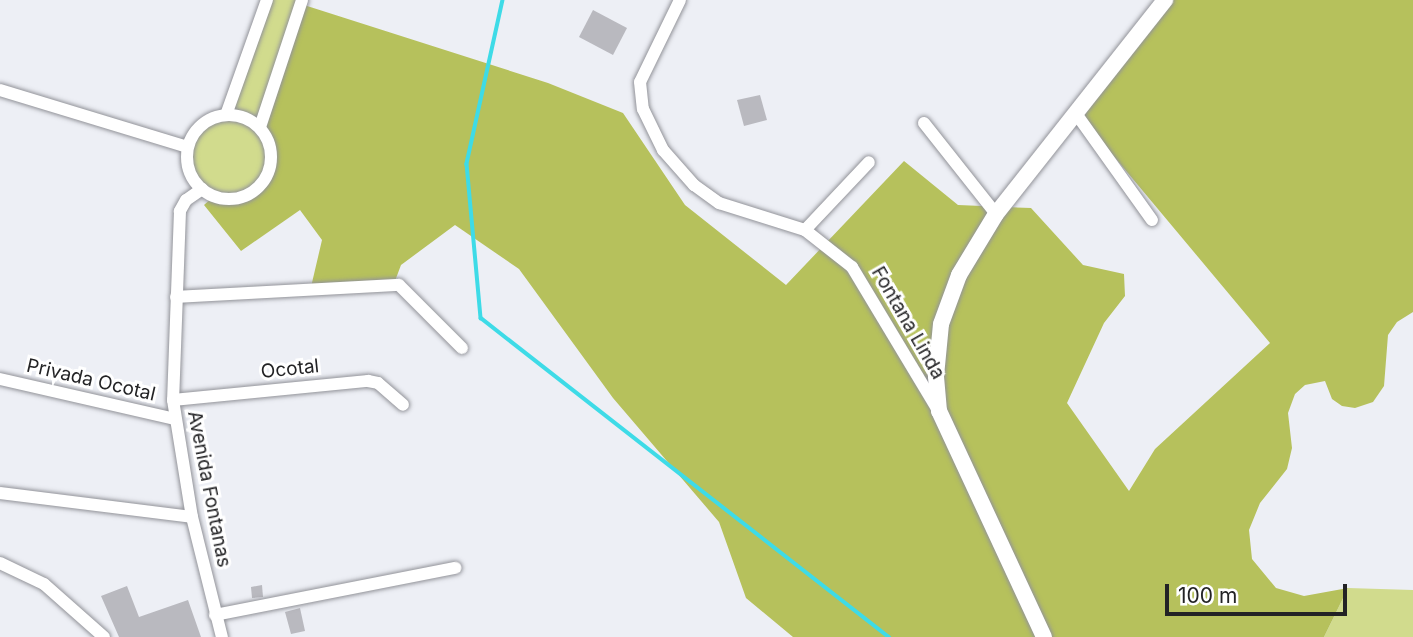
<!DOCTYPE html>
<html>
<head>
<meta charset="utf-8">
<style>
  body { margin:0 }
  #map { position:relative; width:1413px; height:637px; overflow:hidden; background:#edeff5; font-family:Inter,sans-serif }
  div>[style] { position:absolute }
  .green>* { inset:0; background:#d1db8d }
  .forest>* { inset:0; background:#b6c15c }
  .stream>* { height:3.5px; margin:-1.75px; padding:0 1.75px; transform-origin:1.75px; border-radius:1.75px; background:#3edbe7 }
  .building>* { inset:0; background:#b9b9bf }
  .roads { filter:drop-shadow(0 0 2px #929399) drop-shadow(0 0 2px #929399) }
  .minor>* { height:12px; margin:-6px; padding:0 6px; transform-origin:6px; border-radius:6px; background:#fff }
  .minor>.ring { margin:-6px; padding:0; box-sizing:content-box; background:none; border:12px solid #fff; border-radius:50% }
  .secondary>* { height:16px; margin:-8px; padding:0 8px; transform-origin:8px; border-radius:8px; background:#fff }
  span { translate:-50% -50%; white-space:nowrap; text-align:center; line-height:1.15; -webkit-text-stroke:6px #fff; paint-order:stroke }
  .street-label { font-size:19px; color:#232325 }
  .scale { position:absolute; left:1165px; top:584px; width:182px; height:32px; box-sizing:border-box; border:4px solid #232325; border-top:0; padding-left:9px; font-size:21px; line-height:24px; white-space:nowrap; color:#232325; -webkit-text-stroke:5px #fff; paint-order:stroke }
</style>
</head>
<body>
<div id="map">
  <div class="green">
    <div style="clip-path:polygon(269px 0,299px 0,258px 126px,266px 140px,269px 166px,254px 190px,229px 197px,214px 194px,204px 188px,191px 169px,190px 147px,203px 126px,229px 116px)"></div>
    <div style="clip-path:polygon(1348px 588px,1413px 590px,1413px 637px,1324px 637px)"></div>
  </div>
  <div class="forest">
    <div style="clip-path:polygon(1169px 0,1413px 0,1413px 312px,1397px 322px,1388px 335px,1384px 386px,1373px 402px,1355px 408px,1342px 406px,1332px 399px,1325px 381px,1305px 385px,1295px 394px,1288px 413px,1292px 448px,1287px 469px,1260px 503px,1249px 530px,1252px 559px,1276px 588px,1304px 596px,1348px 588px,1324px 637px,793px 637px,746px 598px,719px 522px,613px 398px,519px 269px,455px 225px,401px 265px,395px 281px,311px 287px,322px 240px,300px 210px,241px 251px,204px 205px,213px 197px,242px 198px,265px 180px,271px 152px,260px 127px,304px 5px,548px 83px,623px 113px,685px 205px,786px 285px,904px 161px,958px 205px,1031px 208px,1083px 265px,1124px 274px,1125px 296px,1104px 323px,1067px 403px,1129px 491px,1155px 449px,1270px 343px,1081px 117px)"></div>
  </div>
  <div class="stream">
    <div style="left:503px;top:0;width:168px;rotate:102.4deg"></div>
    <div style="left:467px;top:164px;width:155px;rotate:84.8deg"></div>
    <div style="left:481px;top:318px;width:518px;rotate:38.02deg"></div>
  </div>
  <div class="building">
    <div style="clip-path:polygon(593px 10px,627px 28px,613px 55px,579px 37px)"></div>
    <div style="clip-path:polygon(760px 95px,767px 120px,744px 126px,737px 100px)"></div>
    <div style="clip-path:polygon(262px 585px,263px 597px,252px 598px,251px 587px)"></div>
    <div style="clip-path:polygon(127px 586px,139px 617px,188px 600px,201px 637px,119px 637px,101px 596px)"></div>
    <div style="clip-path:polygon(300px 608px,305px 631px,291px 634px,285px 612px)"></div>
  </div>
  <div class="roads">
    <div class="minor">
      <div style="left:680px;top:0;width:91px;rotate:116deg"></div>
      <div style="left:640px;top:82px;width:27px;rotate:84deg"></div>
      <div style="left:643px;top:109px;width:46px;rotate:64deg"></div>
      <div style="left:663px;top:150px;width:47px;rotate:48.5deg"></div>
      <div style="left:694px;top:185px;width:31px;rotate:36deg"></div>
      <div style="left:719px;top:203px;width:90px;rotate:17.4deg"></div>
      <div style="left:805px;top:230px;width:60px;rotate:38.2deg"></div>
      <div style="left:852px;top:267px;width:167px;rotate:59deg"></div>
      <div style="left:0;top:90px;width:196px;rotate:16.9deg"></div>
      <div class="ring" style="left:187px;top:115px;width:72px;height:72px"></div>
      <div style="left:226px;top:115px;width:122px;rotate:-70.4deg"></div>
      <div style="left:1077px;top:115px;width:129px;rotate:54.5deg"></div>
      <div style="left:924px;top:123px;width:116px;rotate:51.6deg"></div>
      <div style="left:260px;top:127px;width:134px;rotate:-71.7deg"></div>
      <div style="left:202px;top:189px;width:19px;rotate:145deg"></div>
      <div style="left:186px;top:200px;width:13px;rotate:119deg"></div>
      <div style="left:180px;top:211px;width:189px;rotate:92.1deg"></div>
      <div style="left:173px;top:400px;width:119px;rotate:80.8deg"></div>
      <div style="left:192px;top:517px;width:124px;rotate:76deg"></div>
      <div style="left:805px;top:230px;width:93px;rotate:-46.7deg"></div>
      <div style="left:176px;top:297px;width:223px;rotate:-3.1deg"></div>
      <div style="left:399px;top:285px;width:89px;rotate:45deg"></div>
      <div style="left:0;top:379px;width:179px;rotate:12.9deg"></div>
      <div style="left:173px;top:400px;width:196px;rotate:-5.6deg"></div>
      <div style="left:368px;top:381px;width:10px;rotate:11deg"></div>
      <div style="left:378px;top:383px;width:33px;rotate:41deg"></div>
      <div style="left:0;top:493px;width:193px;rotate:7.1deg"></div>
      <div style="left:0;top:563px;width:49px;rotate:25.5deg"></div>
      <div style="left:44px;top:584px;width:80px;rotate:41.5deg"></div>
      <div style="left:215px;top:615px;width:245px;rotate:-11.1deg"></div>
    </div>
    <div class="secondary">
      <div style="left:1044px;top:637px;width:249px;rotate:-114.9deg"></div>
      <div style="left:939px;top:411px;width:35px;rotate:-95deg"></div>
      <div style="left:936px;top:376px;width:52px;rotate:-84.5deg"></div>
      <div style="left:941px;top:324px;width:52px;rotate:-69.8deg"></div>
      <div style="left:959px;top:275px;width:71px;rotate:-58.8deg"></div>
      <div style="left:996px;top:214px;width:273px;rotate:-51.7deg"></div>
    </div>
  </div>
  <div class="street-label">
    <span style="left:908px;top:323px;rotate:60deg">Fontana Linda</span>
    <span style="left:290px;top:369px;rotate:-6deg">Ocotal</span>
    <span style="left:91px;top:380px;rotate:13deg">Privada Ocotal</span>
    <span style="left:209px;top:489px;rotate:79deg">Avenida Fontanas</span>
  </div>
  <div class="scale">100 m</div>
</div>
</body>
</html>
